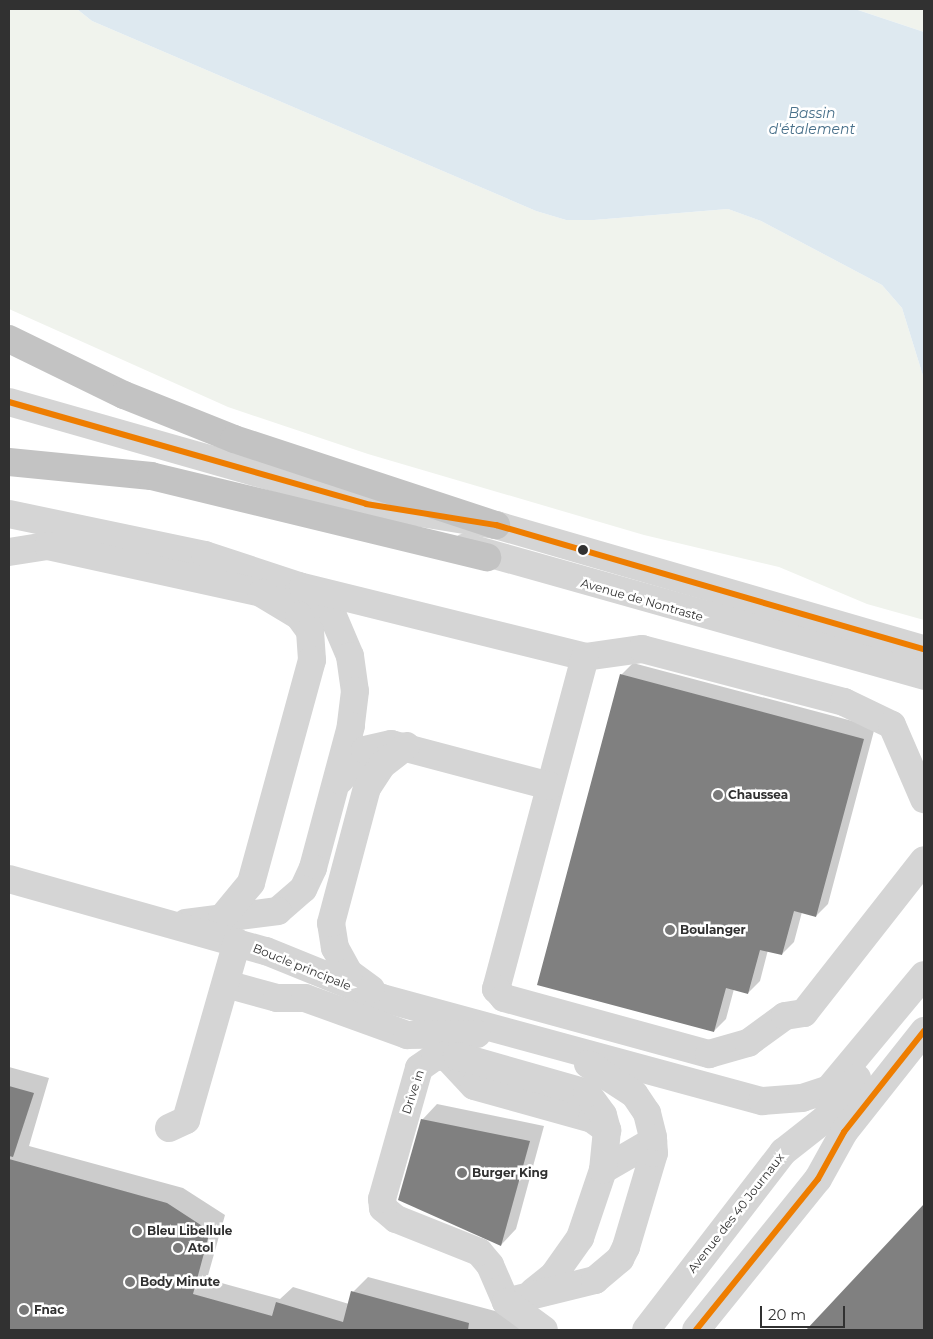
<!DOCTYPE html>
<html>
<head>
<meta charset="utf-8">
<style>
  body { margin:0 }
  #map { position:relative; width:933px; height:1339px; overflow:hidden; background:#fff; font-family:Montserrat,sans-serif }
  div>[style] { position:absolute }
  .green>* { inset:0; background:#f0f3ed }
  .water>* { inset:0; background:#dee9f0 }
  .shadow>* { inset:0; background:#0003 }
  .building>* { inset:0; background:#808080 }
  .minor>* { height:28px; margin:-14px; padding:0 14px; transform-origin:14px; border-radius:14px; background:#d5d5d5 }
  .highway>* { height:28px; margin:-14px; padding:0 14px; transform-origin:14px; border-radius:14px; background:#c3c3c3 }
  .bus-1>* { height:6px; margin:-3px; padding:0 3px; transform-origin:3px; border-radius:3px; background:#ee7d00 }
  .dots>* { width:14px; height:14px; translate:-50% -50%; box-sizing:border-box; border:2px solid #fff; border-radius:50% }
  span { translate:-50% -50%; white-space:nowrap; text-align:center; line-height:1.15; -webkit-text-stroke:5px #fff; paint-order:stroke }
  .street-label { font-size:12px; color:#313131 }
  .poi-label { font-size:12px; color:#313131; font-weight:700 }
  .left { translate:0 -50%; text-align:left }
  .water-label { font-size:14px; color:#48708a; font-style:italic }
  .frame { position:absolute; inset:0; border:10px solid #313131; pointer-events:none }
  .scale { position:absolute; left:760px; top:1306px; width:85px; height:22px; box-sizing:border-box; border:2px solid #313131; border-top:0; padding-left:6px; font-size:15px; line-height:18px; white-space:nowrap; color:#313131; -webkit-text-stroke:4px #fff; paint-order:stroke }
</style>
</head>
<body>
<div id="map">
  <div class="green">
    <div style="clip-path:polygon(9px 9px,77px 9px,92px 21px,536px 211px,566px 220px,594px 220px,728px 209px,761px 221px,882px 285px,902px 308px,924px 379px,924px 620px,867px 604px,779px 567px,644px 535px,368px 454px,228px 407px,9px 309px)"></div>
    <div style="clip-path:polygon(855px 9px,924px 9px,924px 32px)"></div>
  </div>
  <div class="water">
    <div style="clip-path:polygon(77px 9px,855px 9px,924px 32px,924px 379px,902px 308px,882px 285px,761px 221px,728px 209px,594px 220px,566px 220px,536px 211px,92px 21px)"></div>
  </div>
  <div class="shadow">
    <div style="clip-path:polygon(633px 663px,875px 727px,828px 904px,816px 916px,802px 912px,794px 942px,782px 954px,768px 950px,760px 981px,748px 993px,734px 989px,726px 1019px,714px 1031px,621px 675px)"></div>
    <div style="clip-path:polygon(9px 1067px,49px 1078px,29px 1146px,183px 1188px,225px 1215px,207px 1279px,280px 1299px,293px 1287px,349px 1304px,353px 1292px,368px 1277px,510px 1315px,532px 1330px,9px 1330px)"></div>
    <div style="clip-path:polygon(437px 1104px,544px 1126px,516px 1229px,501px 1245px,422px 1120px)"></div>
    <div style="clip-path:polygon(924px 1205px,924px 1330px,808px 1330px)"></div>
  </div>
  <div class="building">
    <div style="clip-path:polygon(620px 674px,864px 739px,816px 917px,794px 911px,782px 955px,760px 950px,748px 994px,726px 988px,714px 1032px,537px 985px)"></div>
    <div style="clip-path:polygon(9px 1086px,34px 1093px,13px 1157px,9px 1156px)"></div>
    <div style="clip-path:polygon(421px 1119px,530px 1141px,501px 1246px,398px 1200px)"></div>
    <div style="clip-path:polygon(9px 1159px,167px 1203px,210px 1231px,193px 1294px,272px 1316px,276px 1302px,343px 1322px,351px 1291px,469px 1323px,468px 1330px,9px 1330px)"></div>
    <div style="clip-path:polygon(924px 1204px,924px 1330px,806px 1330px)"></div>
  </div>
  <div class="minor">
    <div style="left:9px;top:402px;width:371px;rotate:15.9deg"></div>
    <div style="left:366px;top:504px;width:132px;rotate:9.2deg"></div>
    <div style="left:496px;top:525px;width:446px;rotate:16.2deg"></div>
    <div style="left:9px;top:514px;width:200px;rotate:11.8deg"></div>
    <div style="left:205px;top:555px;width:99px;rotate:18.3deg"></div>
    <div style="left:299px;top:586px;width:45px;rotate:41.4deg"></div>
    <div style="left:333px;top:616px;width:43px;rotate:67deg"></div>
    <div style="left:350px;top:656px;width:35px;rotate:82deg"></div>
    <div style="left:355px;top:691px;width:35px;rotate:97deg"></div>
    <div style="left:351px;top:726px;width:147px;rotate:105deg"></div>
    <div style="left:313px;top:868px;width:23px;rotate:115deg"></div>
    <div style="left:303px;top:889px;width:33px;rotate:139deg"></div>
    <div style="left:278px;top:911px;width:93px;rotate:172.6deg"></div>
    <div style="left:466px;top:547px;width:476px;rotate:15.7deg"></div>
    <div style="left:9px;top:552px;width:39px;rotate:-9deg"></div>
    <div style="left:48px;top:546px;width:218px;rotate:12.4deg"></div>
    <div style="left:261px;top:593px;width:44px;rotate:31.2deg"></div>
    <div style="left:299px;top:616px;width:19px;rotate:54deg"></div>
    <div style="left:310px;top:631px;width:29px;rotate:86deg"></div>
    <div style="left:312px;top:660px;width:231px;rotate:105.3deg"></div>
    <div style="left:251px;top:883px;width:45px;rotate:129.6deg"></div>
    <div style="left:303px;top:587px;width:291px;rotate:13.9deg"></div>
    <div style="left:585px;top:657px;width:58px;rotate:-8deg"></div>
    <div style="left:642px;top:649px;width:209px;rotate:14.7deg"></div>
    <div style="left:844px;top:702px;width:53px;rotate:25.6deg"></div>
    <div style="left:892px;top:725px;width:81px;rotate:66.6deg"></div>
    <div style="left:585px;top:657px;width:344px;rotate:105deg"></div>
    <div style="left:496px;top:989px;width:12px;rotate:48deg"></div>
    <div style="left:504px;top:998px;width:213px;rotate:15.3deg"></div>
    <div style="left:709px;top:1054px;width:41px;rotate:-15.8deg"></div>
    <div style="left:748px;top:1043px;width:46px;rotate:-36.1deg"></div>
    <div style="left:785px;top:1016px;width:19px;rotate:-9deg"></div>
    <div style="left:804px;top:1013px;width:194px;rotate:-51.9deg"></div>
    <div style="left:340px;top:780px;width:39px;rotate:-50deg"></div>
    <div style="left:365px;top:750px;width:27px;rotate:-13deg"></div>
    <div style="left:391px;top:744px;width:164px;rotate:14.8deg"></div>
    <div style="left:9px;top:879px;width:267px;rotate:15.7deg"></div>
    <div style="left:266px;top:951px;width:125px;rotate:22.1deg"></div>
    <div style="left:382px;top:998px;width:394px;rotate:15.2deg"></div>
    <div style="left:762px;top:1101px;width:40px;rotate:-4.3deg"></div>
    <div style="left:802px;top:1098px;width:28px;rotate:-18deg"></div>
    <div style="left:829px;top:1089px;width:148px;rotate:-50.2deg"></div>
    <div style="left:226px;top:984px;width:53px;rotate:15.4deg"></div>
    <div style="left:277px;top:998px;width:28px"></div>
    <div style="left:305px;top:998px;width:109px;rotate:19.9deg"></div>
    <div style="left:407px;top:1035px;width:70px;rotate:-0.8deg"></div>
    <div style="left:371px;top:989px;width:27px;rotate:-144deg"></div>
    <div style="left:349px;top:973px;width:29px;rotate:-119deg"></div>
    <div style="left:335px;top:948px;width:25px;rotate:-99deg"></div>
    <div style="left:331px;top:923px;width:140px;rotate:-75.1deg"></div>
    <div style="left:367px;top:788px;width:27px;rotate:-57deg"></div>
    <div style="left:382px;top:765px;width:31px;rotate:-38deg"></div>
    <div style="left:445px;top:1055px;width:42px;rotate:46.9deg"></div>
    <div style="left:474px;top:1086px;width:123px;rotate:15.6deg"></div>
    <div style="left:592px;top:1119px;width:19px;rotate:36deg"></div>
    <div style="left:169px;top:1128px;width:19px;rotate:-25deg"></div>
    <div style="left:186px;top:1120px;width:185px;rotate:-74deg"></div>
    <div style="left:533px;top:1292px;width:26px;rotate:-39deg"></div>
    <div style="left:553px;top:1276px;width:47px;rotate:-54.6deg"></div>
    <div style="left:580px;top:1238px;width:72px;rotate:-71.3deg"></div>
    <div style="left:603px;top:1170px;width:58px;rotate:-30.1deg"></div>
    <div style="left:506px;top:1302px;width:40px;rotate:-113.4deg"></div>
    <div style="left:490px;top:1265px;width:17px;rotate:-130deg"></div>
    <div style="left:479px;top:1252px;width:89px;rotate:-158.3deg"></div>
    <div style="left:396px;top:1219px;width:17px;rotate:-140deg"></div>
    <div style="left:383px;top:1208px;width:9px;rotate:-96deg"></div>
    <div style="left:382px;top:1199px;width:136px;rotate:-74.2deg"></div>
    <div style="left:419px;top:1068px;width:19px;rotate:-35deg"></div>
    <div style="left:435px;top:1057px;width:22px;rotate:-3deg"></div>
    <div style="left:457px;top:1056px;width:135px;rotate:15.9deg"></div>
    <div style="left:587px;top:1093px;width:27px;rotate:54deg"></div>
    <div style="left:603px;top:1115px;width:16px;rotate:75deg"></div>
    <div style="left:607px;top:1130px;width:40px;rotate:95.7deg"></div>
    <div style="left:506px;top:1302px;width:92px;rotate:-13.9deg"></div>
    <div style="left:595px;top:1280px;width:33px;rotate:-40deg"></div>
    <div style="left:620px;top:1259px;width:13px;rotate:-63deg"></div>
    <div style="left:626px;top:1247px;width:98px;rotate:-73.4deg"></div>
    <div style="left:654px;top:1153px;width:16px;rotate:-94deg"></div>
    <div style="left:653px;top:1137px;width:25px;rotate:-104deg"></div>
    <div style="left:647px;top:1113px;width:23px;rotate:-124deg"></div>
    <div style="left:634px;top:1094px;width:55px;rotate:-146.9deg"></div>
    <div style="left:506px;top:1302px;width:47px;rotate:36.4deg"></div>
    <div style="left:646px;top:1330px;width:225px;rotate:-52.4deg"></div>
    <div style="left:783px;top:1152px;width:53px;rotate:-38.2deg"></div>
    <div style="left:825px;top:1119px;width:52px;rotate:-52deg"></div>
    <div style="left:696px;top:1330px;width:194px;rotate:-51.1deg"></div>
    <div style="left:818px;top:1179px;width:54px;rotate:-61deg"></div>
    <div style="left:844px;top:1132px;width:129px;rotate:-51.6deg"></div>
  </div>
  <div class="highway">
    <div style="left:9px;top:339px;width:128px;rotate:26deg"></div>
    <div style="left:124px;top:395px;width:118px;rotate:21.8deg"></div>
    <div style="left:234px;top:439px;width:276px;rotate:18.2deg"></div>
    <div style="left:9px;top:462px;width:143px;rotate:5.6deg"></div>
    <div style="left:151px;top:476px;width:346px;rotate:13.6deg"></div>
  </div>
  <div class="bus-1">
    <div style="left:9px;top:402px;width:371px;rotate:15.9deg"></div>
    <div style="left:366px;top:504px;width:132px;rotate:9.2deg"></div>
    <div style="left:496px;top:525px;width:446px;rotate:16.2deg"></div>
    <div style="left:696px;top:1330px;width:194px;rotate:-51.1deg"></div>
    <div style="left:818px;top:1179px;width:54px;rotate:-61deg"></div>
    <div style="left:844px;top:1132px;width:129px;rotate:-51.6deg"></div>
  </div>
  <div class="dots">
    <div style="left:583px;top:550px;background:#313131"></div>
    <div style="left:718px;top:795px;background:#797979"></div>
    <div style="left:670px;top:930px;background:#797979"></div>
    <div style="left:462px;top:1173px;background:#797979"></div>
    <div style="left:137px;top:1231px;background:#797979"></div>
    <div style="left:178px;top:1248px;background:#797979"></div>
    <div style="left:130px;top:1282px;background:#797979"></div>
    <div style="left:24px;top:1310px;background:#797979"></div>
  </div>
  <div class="street-label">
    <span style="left:642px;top:600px;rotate:16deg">Avenue de Nontraste</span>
    <span style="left:302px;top:967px;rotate:22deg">Boucle principale</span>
    <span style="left:413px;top:1092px;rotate:-72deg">Drive in</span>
    <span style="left:736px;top:1213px;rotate:-52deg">Avenue des 40 Journaux</span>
  </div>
  <div class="poi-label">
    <span class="left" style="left:728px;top:795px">Chaussea</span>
    <span class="left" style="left:680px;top:930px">Boulanger</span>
    <span class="left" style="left:472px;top:1173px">Burger King</span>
    <span class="left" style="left:147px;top:1231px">Bleu Libellule</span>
    <span class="left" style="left:188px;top:1248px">Atol</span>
    <span class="left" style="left:140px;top:1282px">Body Minute</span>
    <span class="left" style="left:34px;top:1310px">Fnac</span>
  </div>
  <div class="water-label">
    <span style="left:812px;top:121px">Bassin<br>d'étalement</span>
  </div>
  <div class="frame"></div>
  <div class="scale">20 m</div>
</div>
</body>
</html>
